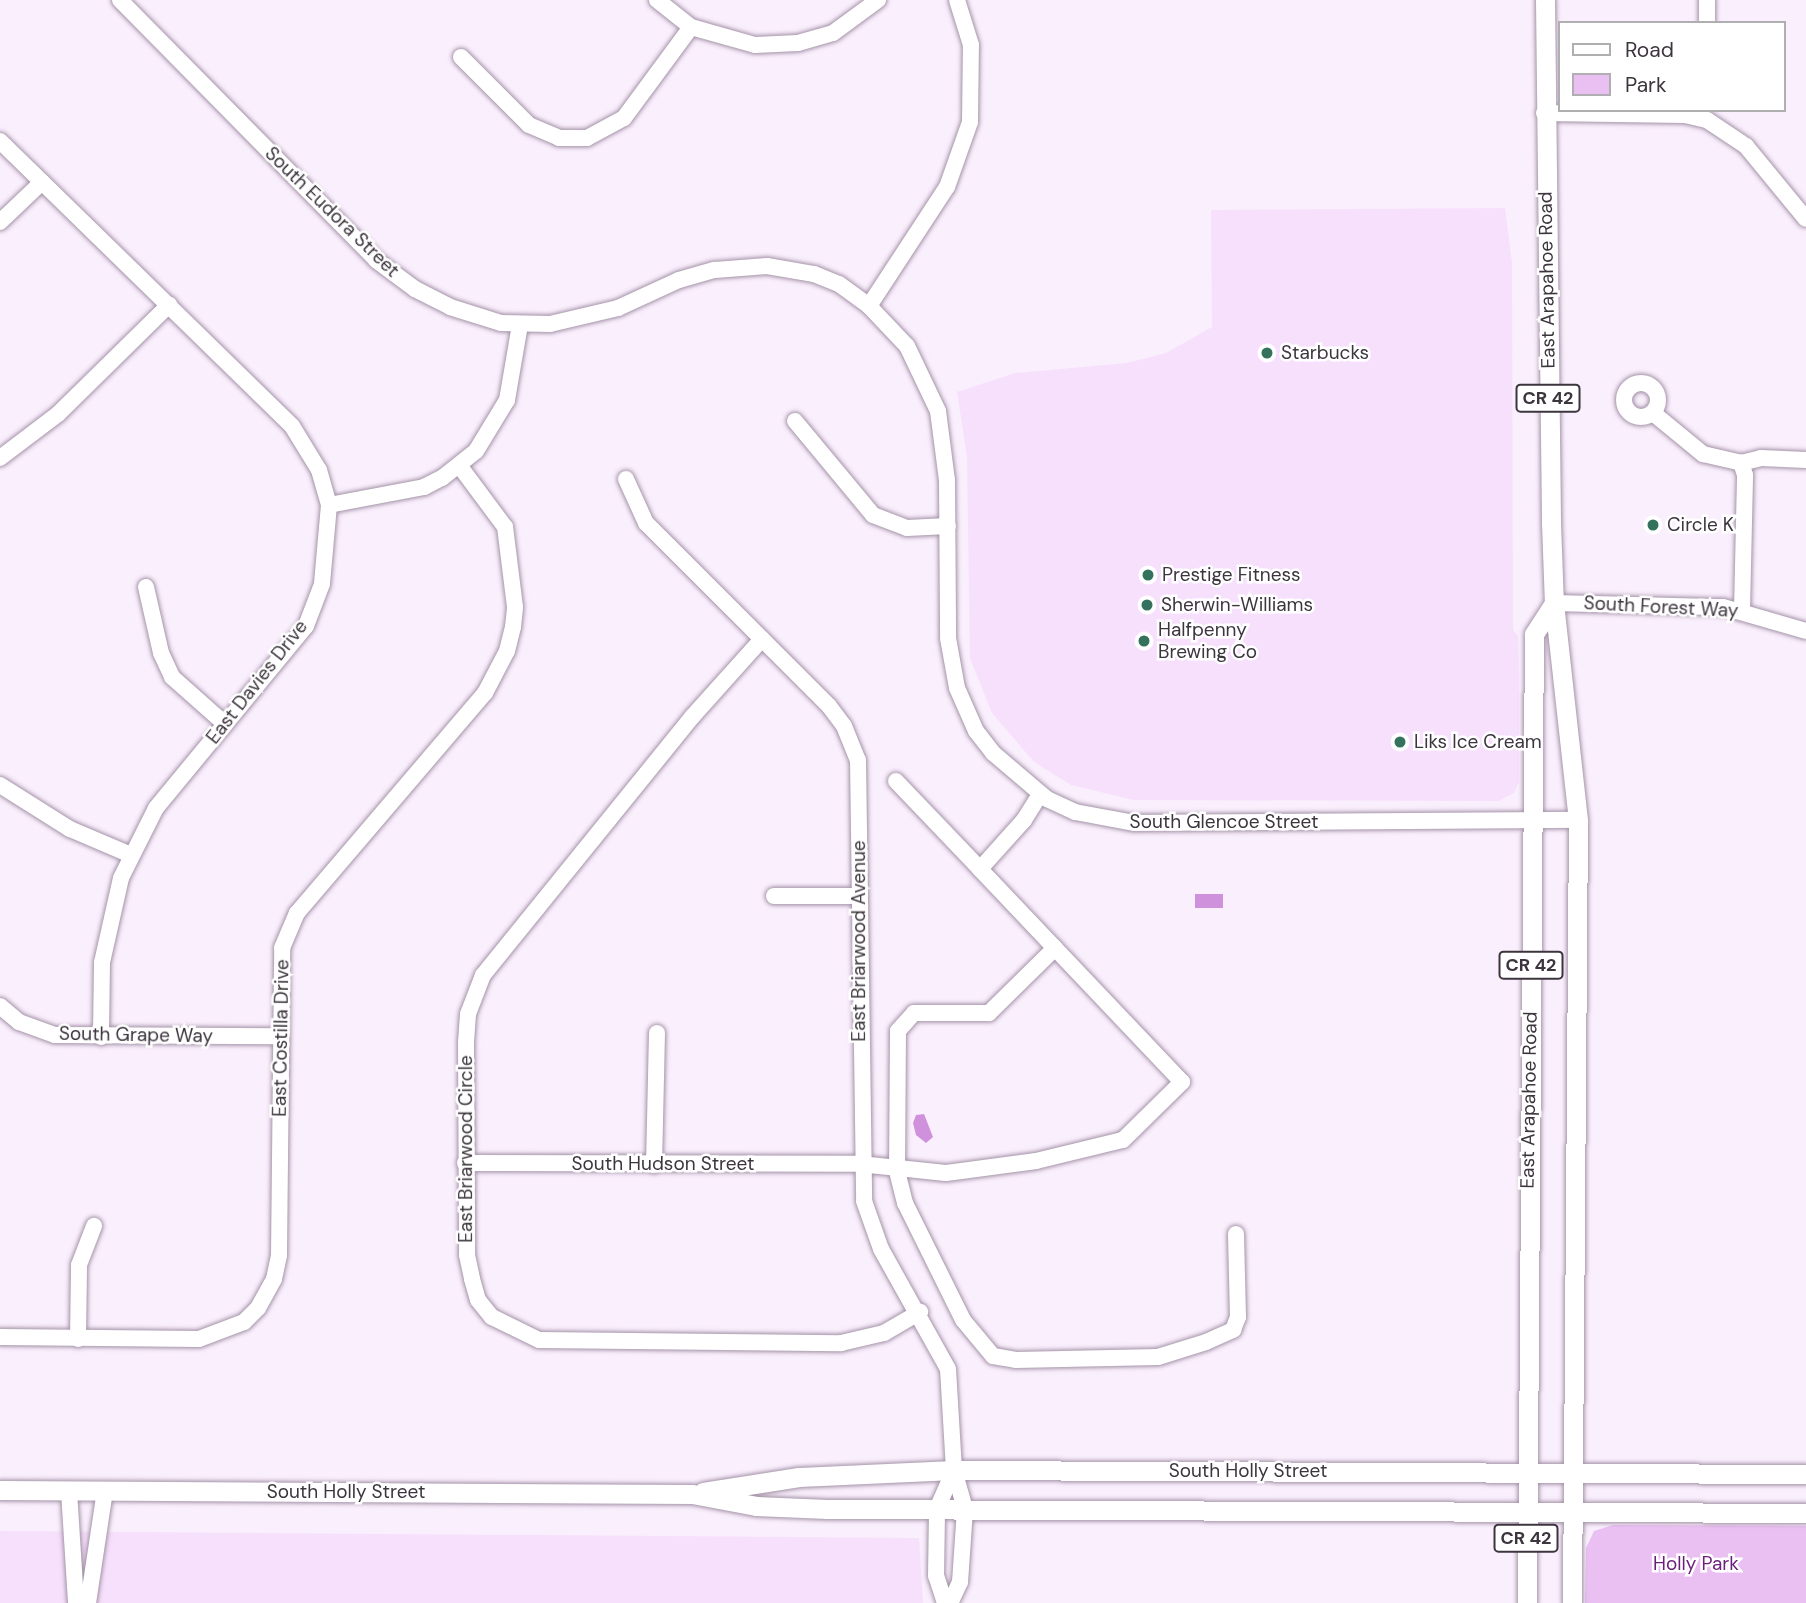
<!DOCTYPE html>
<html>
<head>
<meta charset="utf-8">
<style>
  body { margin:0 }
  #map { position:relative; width:1806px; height:1603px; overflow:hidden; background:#faeffd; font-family:"DM Sans",sans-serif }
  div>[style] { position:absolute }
  .built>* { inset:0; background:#f7e0fc }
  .green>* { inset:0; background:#eac0f3 }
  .water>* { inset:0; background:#cf90dc }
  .roads { filter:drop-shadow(0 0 2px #a493a8) drop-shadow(0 0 2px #a493a8) }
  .minor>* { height:16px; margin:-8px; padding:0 8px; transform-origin:8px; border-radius:8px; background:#fff }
  .minor>.ring { margin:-8px; padding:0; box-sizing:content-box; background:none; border:16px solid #fff; border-radius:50% }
  .major>* { height:19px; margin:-9.5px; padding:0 9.5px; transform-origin:9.5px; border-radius:9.5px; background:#fff }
  .dots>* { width:19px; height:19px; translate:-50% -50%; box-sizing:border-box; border:4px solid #fff; border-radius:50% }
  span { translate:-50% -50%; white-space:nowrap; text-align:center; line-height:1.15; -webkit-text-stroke:5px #fff; paint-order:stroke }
  .shield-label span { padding:2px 5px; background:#fff; border:2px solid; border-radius:5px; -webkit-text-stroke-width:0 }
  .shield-label { font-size:18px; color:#3c353d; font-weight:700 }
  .street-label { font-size:19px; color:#3c353d }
  .poi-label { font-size:19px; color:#3c353d }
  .left { translate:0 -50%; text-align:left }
  .park-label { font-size:19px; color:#6b1e7a }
  .legend { position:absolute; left:1558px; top:21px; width:228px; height:91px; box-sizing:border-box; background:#fff; border:2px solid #b1aeb1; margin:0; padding:9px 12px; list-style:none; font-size:21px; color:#3c353d }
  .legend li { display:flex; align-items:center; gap:14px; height:35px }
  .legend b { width:35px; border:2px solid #b1aeb1 }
</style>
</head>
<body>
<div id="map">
  <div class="built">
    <div style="clip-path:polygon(1505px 208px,1512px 263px,1513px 630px,1518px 636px,1519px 672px,1519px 782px,1514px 793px,1499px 801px,1134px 800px,1071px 785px,1034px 762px,992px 713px,970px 658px,967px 457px,957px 392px,1015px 373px,1127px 363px,1166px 353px,1212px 327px,1211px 210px)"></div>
    <div style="clip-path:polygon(0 1531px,919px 1538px,923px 1603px,0 1603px)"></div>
  </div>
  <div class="green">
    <div style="clip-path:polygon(1613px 1525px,1806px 1526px,1806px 1603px,1585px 1603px,1586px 1548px,1594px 1531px)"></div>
  </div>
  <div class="water">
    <div style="clip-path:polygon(1195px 894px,1223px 894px,1223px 908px,1195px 908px)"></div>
    <div style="clip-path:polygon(924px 1114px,933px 1137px,926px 1143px,916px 1135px,913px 1123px,916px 1115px)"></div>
  </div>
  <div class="roads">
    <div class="minor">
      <div style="left:120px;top:0;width:365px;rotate:45.4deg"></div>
      <div style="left:376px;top:260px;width:49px;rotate:36.6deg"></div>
      <div style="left:415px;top:289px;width:39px;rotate:27deg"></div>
      <div style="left:450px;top:307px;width:53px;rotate:17.4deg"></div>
      <div style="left:501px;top:323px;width:49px;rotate:1.2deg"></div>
      <div style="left:550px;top:324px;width:70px;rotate:-13.2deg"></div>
      <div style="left:618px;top:308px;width:67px;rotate:-24.7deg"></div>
      <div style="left:679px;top:280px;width:37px;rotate:-16deg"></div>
      <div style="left:715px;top:270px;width:52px;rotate:-4.4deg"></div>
      <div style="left:767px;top:266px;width:48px;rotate:9.7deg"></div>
      <div style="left:814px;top:274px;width:27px;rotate:22deg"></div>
      <div style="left:839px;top:284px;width:37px;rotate:36deg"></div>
      <div style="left:869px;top:306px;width:55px;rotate:46.5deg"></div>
      <div style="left:907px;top:346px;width:72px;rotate:64.5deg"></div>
      <div style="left:938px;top:411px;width:70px;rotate:82.6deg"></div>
      <div style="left:947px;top:480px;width:158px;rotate:89.6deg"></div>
      <div style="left:948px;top:638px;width:51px;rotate:79.8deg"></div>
      <div style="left:957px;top:688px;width:47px;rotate:66.2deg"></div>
      <div style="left:976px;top:731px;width:28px;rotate:52deg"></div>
      <div style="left:993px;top:753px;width:71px;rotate:40.4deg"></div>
      <div style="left:1047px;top:799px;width:31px;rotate:25deg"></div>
      <div style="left:1075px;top:812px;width:61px;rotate:10.4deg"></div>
      <div style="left:1135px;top:823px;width:443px;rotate:-0.4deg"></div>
      <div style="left:657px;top:0;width:43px;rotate:38.5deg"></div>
      <div style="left:691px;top:27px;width:66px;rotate:15.7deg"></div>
      <div style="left:755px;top:45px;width:43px;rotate:-2.7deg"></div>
      <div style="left:798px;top:43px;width:36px;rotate:-16deg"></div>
      <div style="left:833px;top:33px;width:56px;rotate:-36.3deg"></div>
      <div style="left:1707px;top:23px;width:23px;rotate:-90deg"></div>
      <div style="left:461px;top:57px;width:96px;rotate:45deg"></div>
      <div style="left:529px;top:125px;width:33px;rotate:23deg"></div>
      <div style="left:559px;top:138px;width:28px"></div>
      <div style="left:587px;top:138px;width:42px;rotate:-28.4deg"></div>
      <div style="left:624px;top:118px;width:113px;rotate:-53.6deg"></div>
      <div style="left:1544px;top:113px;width:141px;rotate:0.8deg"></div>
      <div style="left:1685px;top:115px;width:23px;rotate:13deg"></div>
      <div style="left:1707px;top:120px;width:47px;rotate:33.7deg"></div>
      <div style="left:1746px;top:146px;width:94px;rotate:50.6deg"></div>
      <div style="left:0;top:141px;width:408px;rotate:44.3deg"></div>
      <div style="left:292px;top:426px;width:52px;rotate:58.5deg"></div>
      <div style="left:319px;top:470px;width:36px;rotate:74deg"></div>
      <div style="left:329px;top:505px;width:79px;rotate:95.1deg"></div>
      <div style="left:322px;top:584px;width:45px;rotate:110.9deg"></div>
      <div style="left:306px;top:626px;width:236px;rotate:129.5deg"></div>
      <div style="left:156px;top:808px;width:78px;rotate:116.6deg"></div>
      <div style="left:121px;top:878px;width:86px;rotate:102.7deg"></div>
      <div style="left:102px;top:962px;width:75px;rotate:90.8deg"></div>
      <div style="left:0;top:222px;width:58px;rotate:-43.6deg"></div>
      <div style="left:869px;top:306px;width:142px;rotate:-56.8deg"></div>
      <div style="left:947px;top:187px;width:69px;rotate:-70.5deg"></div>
      <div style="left:970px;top:122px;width:77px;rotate:-89.3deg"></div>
      <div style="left:971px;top:45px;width:47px;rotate:-107.3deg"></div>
      <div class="ring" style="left:1624px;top:383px;width:18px;height:18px"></div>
      <div style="left:1653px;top:413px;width:65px;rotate:39.4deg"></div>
      <div style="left:1703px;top:454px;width:39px;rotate:13deg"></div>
      <div style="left:795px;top:421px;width:122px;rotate:50.3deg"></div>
      <div style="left:873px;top:515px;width:36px;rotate:21deg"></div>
      <div style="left:907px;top:528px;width:41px;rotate:-2.8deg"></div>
      <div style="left:0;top:458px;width:73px;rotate:-37.2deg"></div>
      <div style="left:58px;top:414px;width:156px;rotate:-44.5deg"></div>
      <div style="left:626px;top:479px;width:48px;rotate:65.6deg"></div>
      <div style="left:646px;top:523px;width:259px;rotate:45deg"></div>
      <div style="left:829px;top:706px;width:25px;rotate:53deg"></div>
      <div style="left:844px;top:726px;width:37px;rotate:68deg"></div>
      <div style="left:858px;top:760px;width:441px;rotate:89.2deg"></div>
      <div style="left:864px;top:1201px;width:51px;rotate:70.5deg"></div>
      <div style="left:881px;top:1249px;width:137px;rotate:60.8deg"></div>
      <div style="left:948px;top:1369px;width:101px;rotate:86.6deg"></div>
      <div style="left:954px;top:1470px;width:41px;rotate:74.2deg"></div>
      <div style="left:965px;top:1509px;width:73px;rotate:93.9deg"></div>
      <div style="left:960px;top:1582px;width:23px;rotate:115deg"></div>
      <div style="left:329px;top:505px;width:97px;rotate:-10.7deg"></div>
      <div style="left:424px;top:487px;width:20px;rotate:-27deg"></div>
      <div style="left:442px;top:478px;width:43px;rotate:-38.5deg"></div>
      <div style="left:476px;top:451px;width:60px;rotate:-58.7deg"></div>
      <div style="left:507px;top:400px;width:76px;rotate:-80.2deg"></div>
      <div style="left:146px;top:587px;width:68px;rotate:77.2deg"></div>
      <div style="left:161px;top:653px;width:26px;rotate:65deg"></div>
      <div style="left:172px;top:677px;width:71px;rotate:41.6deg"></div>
      <div style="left:1554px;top:603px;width:169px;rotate:1.4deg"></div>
      <div style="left:1723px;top:607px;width:86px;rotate:16.1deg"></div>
      <div style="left:1742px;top:610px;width:135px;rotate:-88.7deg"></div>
      <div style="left:1745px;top:475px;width:13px;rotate:-108deg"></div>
      <div style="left:1741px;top:463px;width:21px;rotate:-14deg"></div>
      <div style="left:1761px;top:458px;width:45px;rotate:2.5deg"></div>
      <div style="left:762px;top:639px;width:105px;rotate:131.9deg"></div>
      <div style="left:692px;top:717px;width:332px;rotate:129deg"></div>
      <div style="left:483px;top:975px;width:42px;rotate:111deg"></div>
      <div style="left:468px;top:1014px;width:28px;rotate:94deg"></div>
      <div style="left:466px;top:1042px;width:213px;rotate:89.7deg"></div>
      <div style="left:467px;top:1255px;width:25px;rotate:78deg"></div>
      <div style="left:472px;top:1279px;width:22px;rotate:74deg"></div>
      <div style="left:478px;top:1300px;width:22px;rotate:51deg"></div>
      <div style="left:492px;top:1317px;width:52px;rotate:26.1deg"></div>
      <div style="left:539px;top:1340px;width:302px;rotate:0.6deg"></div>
      <div style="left:841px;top:1343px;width:44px;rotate:-13.1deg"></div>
      <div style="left:884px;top:1333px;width:42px;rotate:-30.3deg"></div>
      <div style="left:896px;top:781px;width:122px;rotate:46.3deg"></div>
      <div style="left:0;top:785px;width:83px;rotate:32.2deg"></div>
      <div style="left:70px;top:829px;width:66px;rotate:23.1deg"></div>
      <div style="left:774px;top:896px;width:85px"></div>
      <div style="left:1055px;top:948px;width:93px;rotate:135.4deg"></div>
      <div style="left:989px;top:1013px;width:75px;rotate:180deg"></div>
      <div style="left:914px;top:1013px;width:24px;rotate:132deg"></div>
      <div style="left:898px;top:1031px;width:140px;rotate:90.4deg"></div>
      <div style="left:897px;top:1171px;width:33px;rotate:76deg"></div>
      <div style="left:905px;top:1203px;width:131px;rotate:63.6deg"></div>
      <div style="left:963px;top:1320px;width:47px;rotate:50.2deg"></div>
      <div style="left:993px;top:1356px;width:23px;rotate:10deg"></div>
      <div style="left:1016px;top:1360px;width:142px;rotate:-1.2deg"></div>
      <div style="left:1158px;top:1357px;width:50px;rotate:-17.4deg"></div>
      <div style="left:1206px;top:1342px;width:30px;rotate:-24deg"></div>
      <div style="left:1233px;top:1330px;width:14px;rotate:-69deg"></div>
      <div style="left:1238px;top:1317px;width:83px;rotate:-91.4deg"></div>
      <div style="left:0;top:1006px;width:25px;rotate:40deg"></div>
      <div style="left:19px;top:1022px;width:38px;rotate:20deg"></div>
      <div style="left:55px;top:1035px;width:224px;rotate:0.3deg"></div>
      <div style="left:465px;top:1163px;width:395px;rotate:0.1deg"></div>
      <div style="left:860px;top:1164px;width:86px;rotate:6deg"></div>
      <div style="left:946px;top:1173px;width:91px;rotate:-7.6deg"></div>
      <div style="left:1036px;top:1161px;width:89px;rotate:-13.6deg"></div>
      <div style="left:1123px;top:1140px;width:83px;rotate:-44.5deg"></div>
      <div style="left:1182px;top:1082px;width:294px;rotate:-133.5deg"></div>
      <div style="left:980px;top:869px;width:66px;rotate:-48.1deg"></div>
      <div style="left:1024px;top:820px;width:31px;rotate:-58deg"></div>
      <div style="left:654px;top:1165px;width:132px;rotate:-88.7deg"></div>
      <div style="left:0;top:1337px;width:199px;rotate:0.6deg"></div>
      <div style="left:199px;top:1339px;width:48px;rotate:-20.7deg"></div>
      <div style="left:244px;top:1322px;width:20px;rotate:-45deg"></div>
      <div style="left:258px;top:1308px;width:33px;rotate:-61deg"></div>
      <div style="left:274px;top:1279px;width:25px;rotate:-78deg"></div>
      <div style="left:279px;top:1255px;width:307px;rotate:-89.4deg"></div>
      <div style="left:282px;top:948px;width:38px;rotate:-67deg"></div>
      <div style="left:297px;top:913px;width:289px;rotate:-49.5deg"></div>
      <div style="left:485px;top:693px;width:47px;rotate:-62.4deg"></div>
      <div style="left:507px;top:651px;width:25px;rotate:-76deg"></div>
      <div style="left:513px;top:627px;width:20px;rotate:-84deg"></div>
      <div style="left:515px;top:607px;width:81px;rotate:-97.1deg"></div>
      <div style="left:505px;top:527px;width:77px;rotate:-126.6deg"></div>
      <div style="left:78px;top:1339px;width:74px;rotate:-89.2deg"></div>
      <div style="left:79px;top:1265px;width:42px;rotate:-69deg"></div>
      <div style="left:69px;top:1491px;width:112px;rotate:86.4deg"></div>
      <div style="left:88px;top:1603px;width:113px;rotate:-81.4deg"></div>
      <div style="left:945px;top:1603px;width:28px;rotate:-108deg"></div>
      <div style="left:936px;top:1576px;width:67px;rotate:-89.1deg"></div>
      <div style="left:937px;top:1509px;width:43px;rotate:-66.4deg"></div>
    </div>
    <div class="major">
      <div style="left:1545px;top:0;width:523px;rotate:89.34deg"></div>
      <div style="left:1551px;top:523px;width:80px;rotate:87.9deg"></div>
      <div style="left:1554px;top:603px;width:218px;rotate:83.7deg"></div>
      <div style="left:1578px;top:820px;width:783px;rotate:90.44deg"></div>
      <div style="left:0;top:1490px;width:692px;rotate:0.33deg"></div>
      <div style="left:692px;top:1494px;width:65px;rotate:10.6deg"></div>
      <div style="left:756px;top:1506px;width:71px;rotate:2.4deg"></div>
      <div style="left:827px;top:1509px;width:979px;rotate:0.23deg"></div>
      <div style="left:703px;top:1492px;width:97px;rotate:-8.9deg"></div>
      <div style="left:799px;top:1477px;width:155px;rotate:-2.6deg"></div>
      <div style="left:954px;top:1470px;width:852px;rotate:0.27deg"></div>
      <div style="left:1527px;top:1603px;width:969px;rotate:-89.59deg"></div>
      <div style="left:1534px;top:634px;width:37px;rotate:-57deg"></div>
    </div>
  </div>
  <div class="dots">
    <div style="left:1267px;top:353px;background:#34725e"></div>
    <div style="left:1653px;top:525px;background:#34725e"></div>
    <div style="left:1148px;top:575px;background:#34725e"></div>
    <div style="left:1147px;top:605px;background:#34725e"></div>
    <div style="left:1144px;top:641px;background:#34725e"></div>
    <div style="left:1400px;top:742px;background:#34725e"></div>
  </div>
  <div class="shield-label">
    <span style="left:1548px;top:398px">CR 42</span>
    <span style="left:1531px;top:965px">CR 42</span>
    <span style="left:1526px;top:1538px">CR 42</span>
  </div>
  <div class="street-label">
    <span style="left:332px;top:212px;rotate:44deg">South Eudora Street</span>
    <span style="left:1547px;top:280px;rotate:-91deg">East Arapahoe Road</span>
    <span style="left:1661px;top:607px;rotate:3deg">South Forest Way</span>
    <span style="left:257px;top:682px;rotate:-52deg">East Davies Drive</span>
    <span style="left:1224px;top:822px">South Glencoe Street</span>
    <span style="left:859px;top:941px;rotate:-90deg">East Briarwood Avenue</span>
    <span style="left:136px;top:1035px;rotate:1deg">South Grape Way</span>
    <span style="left:281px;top:1038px;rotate:-89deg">East Costilla Drive</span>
    <span style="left:1529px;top:1100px;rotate:-89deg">East Arapahoe Road</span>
    <span style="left:466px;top:1149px;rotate:-90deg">East Briarwood Circle</span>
    <span style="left:663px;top:1164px">South Hudson Street</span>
    <span style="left:1248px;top:1471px">South Holly Street</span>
    <span style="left:346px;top:1492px">South Holly Street</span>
  </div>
  <div class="poi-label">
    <span class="left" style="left:1281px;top:353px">Starbucks</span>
    <span class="left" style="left:1667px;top:525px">Circle K</span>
    <span class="left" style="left:1162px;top:575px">Prestige Fitness</span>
    <span class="left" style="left:1161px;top:605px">Sherwin-Williams</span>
    <span class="left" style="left:1158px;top:641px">Halfpenny<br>Brewing Co</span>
    <span class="left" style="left:1414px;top:742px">Liks Ice Cream</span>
  </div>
  <div class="park-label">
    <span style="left:1696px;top:1564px">Holly Park</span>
  </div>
  <ul class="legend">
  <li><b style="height:9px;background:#fff"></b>Road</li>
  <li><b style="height:19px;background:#eac0f3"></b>Park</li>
  </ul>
</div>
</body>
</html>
